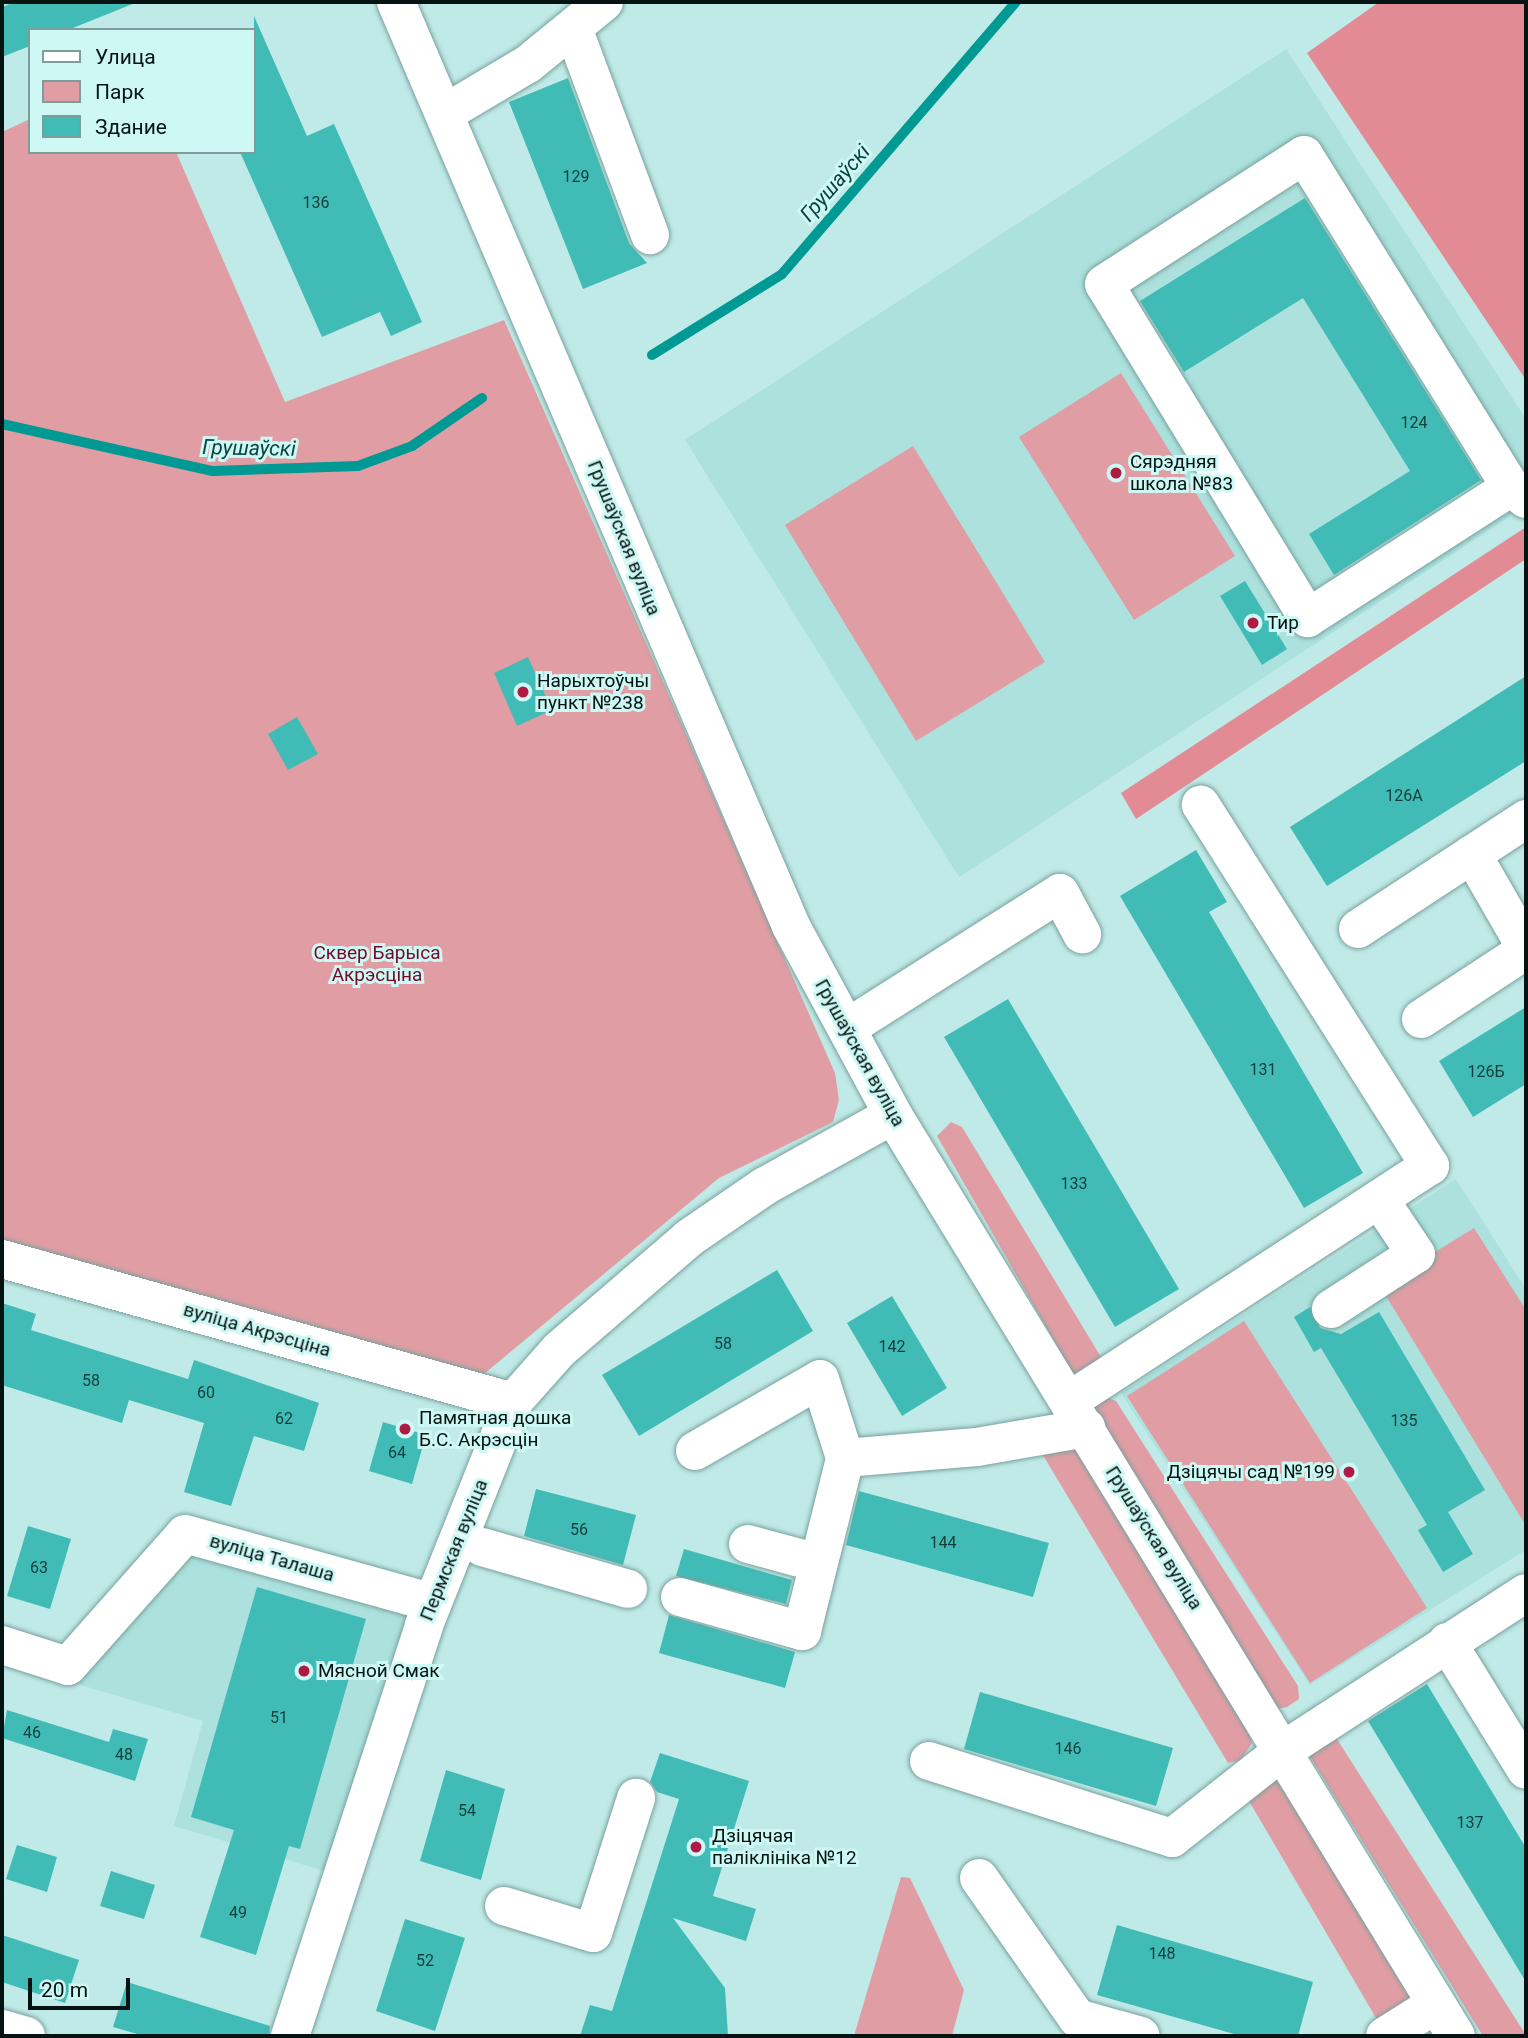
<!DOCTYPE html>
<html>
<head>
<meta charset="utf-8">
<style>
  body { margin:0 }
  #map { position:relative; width:1528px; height:2038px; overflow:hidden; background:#c0eae7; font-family:Roboto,sans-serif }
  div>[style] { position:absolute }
  .built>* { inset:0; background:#ace1dd }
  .green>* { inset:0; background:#e09ea4 }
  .forest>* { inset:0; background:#e28b94 }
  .stream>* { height:10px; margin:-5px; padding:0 5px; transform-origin:5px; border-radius:5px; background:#009994 }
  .building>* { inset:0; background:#41bbb6 }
  .roads { filter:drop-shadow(0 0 2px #79a19e) drop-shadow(0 0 2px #79a19e) }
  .minor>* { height:38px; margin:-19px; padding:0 19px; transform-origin:19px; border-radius:19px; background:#fff }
  .dots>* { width:19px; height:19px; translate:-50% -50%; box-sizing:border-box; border:4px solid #cdf8f4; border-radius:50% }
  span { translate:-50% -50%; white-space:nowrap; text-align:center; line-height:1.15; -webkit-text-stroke:6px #cdf8f4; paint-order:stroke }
  .number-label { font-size:16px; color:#143e3c }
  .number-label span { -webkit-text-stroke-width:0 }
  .poi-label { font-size:19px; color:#051413 }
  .left { translate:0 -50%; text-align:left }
  .right { translate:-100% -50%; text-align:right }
  .street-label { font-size:19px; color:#051413 }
  .park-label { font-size:19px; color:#740a28 }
  .water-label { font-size:21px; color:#0a4240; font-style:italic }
  .frame { position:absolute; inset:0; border:4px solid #051413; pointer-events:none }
  .legend { position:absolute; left:28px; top:28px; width:228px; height:126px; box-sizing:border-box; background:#cdf8f4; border:2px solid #7d9d9a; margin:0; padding:9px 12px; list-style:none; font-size:21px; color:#051413 }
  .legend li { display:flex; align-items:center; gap:14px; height:35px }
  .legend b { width:35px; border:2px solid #7d9d9a }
  .scale { position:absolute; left:28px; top:1978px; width:102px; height:32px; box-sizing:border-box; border:4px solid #051413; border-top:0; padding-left:9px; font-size:21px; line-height:24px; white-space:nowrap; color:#051413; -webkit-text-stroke:5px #cdf8f4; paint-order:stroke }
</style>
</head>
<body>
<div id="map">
  <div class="built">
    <div style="clip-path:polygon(1286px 49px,1526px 419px,1526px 506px,959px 877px,685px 440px)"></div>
    <div style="clip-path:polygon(1456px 1179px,1526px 1289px,1526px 1550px,1310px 1685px,1121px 1393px)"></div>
    <div style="clip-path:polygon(190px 1548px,411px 1610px,331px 1873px,174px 1826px,203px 1721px,73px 1683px)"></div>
  </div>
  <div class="green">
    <div style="clip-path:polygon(30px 119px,30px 152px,176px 152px,285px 402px,504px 320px,835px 1073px,839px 1100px,833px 1122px,719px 1178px,484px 1374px,460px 1379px,2px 1244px,2px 132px)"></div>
    <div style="clip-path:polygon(1121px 373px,1235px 556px,1134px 620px,1019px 437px)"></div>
    <div style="clip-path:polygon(913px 446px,1045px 662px,916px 741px,785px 525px)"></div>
    <div style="clip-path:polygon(951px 1122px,962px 1127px,1104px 1362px,1078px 1383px,937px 1136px)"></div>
    <div style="clip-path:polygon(1474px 1228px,1526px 1310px,1526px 1526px,1380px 1286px)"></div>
    <div style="clip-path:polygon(1244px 1321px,1427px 1608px,1310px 1683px,1127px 1396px)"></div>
    <div style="clip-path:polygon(1099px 1394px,1116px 1401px,1298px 1686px,1299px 1699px,1287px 1707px,1278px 1709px,1088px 1408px)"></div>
    <div style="clip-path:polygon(1078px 1440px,1247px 1727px,1252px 1743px,1241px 1760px,1228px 1763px,1038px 1447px)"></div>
    <div style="clip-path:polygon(1335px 1736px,1526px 2035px,1526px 2036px,1483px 2036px,1309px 1755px)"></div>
    <div style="clip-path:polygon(1276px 1767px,1410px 1997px,1407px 2011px,1383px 2030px,1242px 1789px)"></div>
    <div style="clip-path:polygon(901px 1877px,910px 1878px,964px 1990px,952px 2036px,854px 2036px)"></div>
  </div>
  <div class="forest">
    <div style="clip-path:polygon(1379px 2px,1526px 2px,1526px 380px,1307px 53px)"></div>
    <div style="clip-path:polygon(1526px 527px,1526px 559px,1136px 819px,1121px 793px)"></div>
  </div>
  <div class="stream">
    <div style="left:652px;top:355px;width:153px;rotate:-31.9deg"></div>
    <div style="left:782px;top:274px;width:359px;rotate:-49.3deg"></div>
    <div style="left:2px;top:424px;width:216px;rotate:12.6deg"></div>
    <div style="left:213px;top:471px;width:145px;rotate:-2deg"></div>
    <div style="left:358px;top:466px;width:58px;rotate:-20.3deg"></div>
    <div style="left:412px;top:446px;width:85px;rotate:-34.4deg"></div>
  </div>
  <div class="building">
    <div style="clip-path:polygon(15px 2px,135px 2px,135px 3px,68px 30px,30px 30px,30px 46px,2px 57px,2px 7px)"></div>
    <div style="clip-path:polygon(254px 16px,307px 136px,334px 124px,422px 322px,391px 336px,380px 312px,322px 337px,240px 152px,254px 152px)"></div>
    <div style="clip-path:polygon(568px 78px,629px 243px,647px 263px,583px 289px,509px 102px)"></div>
    <div style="clip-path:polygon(1305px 198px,1481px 480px,1334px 575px,1309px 534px,1410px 471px,1303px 298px,1184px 372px,1140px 301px)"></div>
    <div style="clip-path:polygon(1245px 581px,1287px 649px,1262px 665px,1220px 596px)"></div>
    <div style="clip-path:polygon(528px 657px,552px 710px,517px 726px,494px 673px)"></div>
    <div style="clip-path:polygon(1526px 676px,1526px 761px,1327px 886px,1290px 827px)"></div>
    <div style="clip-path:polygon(297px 717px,318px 754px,288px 770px,268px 734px)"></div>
    <div style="clip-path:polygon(1196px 850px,1227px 902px,1209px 912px,1363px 1173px,1304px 1208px,1120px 896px)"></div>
    <div style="clip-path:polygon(1008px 999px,1179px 1289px,1115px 1327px,944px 1037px)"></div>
    <div style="clip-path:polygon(1526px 1007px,1526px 1084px,1473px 1117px,1439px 1061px)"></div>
    <div style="clip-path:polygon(777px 1270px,813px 1331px,639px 1436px,602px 1375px)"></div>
    <div style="clip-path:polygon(892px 1296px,947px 1388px,902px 1416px,847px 1323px)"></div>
    <div style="clip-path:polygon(2px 1303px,36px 1314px,31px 1330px,188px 1379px,194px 1360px,319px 1403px,304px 1451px,254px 1436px,231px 1506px,184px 1492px,204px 1423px,129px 1400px,122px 1423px,2px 1385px)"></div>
    <div style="clip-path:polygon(1310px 1307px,1320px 1328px,1341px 1334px,1379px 1312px,1485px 1490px,1448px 1512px,1473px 1554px,1443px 1572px,1418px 1530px,1427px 1525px,1321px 1348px,1314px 1352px,1294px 1317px)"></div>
    <div style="clip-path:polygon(383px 1422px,426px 1435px,412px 1484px,369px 1471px)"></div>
    <div style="clip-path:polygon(536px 1489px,636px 1515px,623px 1565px,524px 1536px)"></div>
    <div style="clip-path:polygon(859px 1491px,1049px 1543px,1033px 1597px,846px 1545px)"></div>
    <div style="clip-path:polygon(28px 1526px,71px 1539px,50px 1609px,7px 1596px)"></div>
    <div style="clip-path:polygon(684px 1549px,792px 1580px,786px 1604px,676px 1576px)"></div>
    <div style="clip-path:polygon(257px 1587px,366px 1619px,300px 1849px,289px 1846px,256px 1955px,200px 1937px,234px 1830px,191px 1817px)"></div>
    <div style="clip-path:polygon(669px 1615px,795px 1652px,785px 1688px,659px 1653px)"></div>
    <div style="clip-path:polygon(1427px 1684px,1526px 1848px,1526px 1982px,1368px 1721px)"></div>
    <div style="clip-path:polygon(980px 1692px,1173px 1748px,1156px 1806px,964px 1749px)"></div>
    <div style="clip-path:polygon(7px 1710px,109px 1742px,113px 1729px,148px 1739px,135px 1781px,2px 1738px)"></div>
    <div style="clip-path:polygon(660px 1753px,749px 1781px,713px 1896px,756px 1909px,746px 1941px,673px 1918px,725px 1988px,728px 2036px,580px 2036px,590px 2005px,612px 2011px,679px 1799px,657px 1792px,650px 1782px)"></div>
    <div style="clip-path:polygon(446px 1770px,505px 1789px,481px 1880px,420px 1861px)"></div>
    <div style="clip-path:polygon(17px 1845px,57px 1857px,47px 1892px,6px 1879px)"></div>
    <div style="clip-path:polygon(111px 1871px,155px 1885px,144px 1919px,100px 1906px)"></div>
    <div style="clip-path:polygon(405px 1919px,465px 1938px,435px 2031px,376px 2011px)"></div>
    <div style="clip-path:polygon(1117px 1925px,1313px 1982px,1298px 2036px,1241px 2036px,1097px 1995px)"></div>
    <div style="clip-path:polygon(2px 1935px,79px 1960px,65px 2003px,2px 1982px)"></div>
    <div style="clip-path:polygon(127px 1982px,270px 2026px,269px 2036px,144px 2036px,113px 2027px)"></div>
  </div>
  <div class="roads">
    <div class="minor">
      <div style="left:396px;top:2px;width:1005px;rotate:66.85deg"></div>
      <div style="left:791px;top:926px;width:215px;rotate:61.6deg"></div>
      <div style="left:893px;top:1115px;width:1079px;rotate:58.56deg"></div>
      <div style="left:573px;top:28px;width:221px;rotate:69.6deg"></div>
      <div style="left:447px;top:112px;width:94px;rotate:-30.7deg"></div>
      <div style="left:528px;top:64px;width:98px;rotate:-39.2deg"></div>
      <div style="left:1511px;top:487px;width:242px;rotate:147.2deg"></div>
      <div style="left:1308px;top:618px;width:391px;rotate:-121.4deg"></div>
      <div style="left:1104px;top:284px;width:238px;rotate:-32.8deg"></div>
      <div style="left:1304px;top:155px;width:391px;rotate:58.1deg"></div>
      <div style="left:1511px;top:487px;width:19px;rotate:39deg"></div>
      <div style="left:1472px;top:854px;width:108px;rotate:60.1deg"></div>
      <div style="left:1358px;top:929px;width:201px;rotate:-33.2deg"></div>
      <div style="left:1421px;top:1019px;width:126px;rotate:-33.3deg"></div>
      <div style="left:847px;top:1028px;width:252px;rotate:-32.4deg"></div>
      <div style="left:1060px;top:893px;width:47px;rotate:61.8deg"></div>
      <div style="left:2px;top:1259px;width:531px;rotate:15.63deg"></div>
      <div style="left:1331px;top:1309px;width:101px;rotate:-32.9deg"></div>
      <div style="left:1416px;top:1254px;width:66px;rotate:-123.9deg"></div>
      <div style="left:1069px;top:1401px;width:431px;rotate:-33.1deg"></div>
      <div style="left:1430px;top:1166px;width:428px;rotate:-122.4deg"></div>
      <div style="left:695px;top:1451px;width:144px;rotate:-29.9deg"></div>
      <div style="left:820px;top:1379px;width:83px;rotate:72.4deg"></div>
      <div style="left:845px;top:1458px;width:132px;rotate:-4.8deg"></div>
      <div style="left:977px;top:1447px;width:111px;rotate:-9.9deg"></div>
      <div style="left:748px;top:1544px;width:73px;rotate:15.2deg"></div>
      <div style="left:482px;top:1547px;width:152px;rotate:16deg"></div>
      <div style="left:680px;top:1597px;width:127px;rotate:15.6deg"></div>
      <div style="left:802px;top:1631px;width:178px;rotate:-76deg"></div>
      <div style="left:1447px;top:1642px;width:150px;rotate:58.3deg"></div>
      <div style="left:2px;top:1645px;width:69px;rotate:17.7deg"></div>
      <div style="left:68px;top:1666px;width:176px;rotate:-48.4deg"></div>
      <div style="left:185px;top:1534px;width:257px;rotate:15.5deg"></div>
      <div style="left:929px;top:1761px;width:255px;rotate:17.6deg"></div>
      <div style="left:1172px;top:1838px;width:142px;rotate:-38.2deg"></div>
      <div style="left:1284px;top:1750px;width:288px;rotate:-33deg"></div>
      <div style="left:979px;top:1878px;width:171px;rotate:55deg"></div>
      <div style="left:1077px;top:2018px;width:66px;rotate:15.7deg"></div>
      <div style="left:504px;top:1906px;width:93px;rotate:16.9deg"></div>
      <div style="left:593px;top:1933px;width:142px;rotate:-72.3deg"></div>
      <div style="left:2px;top:2029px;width:25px;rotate:16deg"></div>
      <div style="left:290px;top:2036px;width:432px;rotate:-71.9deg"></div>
      <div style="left:424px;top:1625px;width:240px;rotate:-68.2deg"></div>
      <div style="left:513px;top:1402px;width:69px;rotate:-48.5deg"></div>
      <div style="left:559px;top:1350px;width:172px;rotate:-40.7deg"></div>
      <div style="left:689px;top:1238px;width:92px;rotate:-34.4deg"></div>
      <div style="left:765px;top:1186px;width:146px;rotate:-29deg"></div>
      <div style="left:1385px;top:2036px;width:60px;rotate:-32.1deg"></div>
    </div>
  </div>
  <div class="dots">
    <div style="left:1116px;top:473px;background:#ae1a41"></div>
    <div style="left:1253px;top:623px;background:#ae1a41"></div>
    <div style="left:523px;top:692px;background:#ae1a41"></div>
    <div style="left:405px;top:1429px;background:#ae1a41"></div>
    <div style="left:1349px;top:1472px;background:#ae1a41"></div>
    <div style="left:304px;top:1671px;background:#ae1a41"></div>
    <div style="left:696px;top:1847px;background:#ae1a41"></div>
  </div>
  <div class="number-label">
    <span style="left:576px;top:177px">129</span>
    <span style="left:316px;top:203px">136</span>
    <span style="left:1414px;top:423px">124</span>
    <span style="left:1404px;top:796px">126А</span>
    <span style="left:1263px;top:1070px">131</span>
    <span style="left:1486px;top:1072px">126Б</span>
    <span style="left:1074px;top:1184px">133</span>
    <span style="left:723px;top:1344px">58</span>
    <span style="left:892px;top:1347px">142</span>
    <span style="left:91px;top:1381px">58</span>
    <span style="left:206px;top:1393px">60</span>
    <span style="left:284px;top:1419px">62</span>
    <span style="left:1404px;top:1421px">135</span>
    <span style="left:397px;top:1453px">64</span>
    <span style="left:579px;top:1530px">56</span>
    <span style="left:943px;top:1543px">144</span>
    <span style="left:39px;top:1568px">63</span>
    <span style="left:279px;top:1718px">51</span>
    <span style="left:32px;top:1733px">46</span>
    <span style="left:1068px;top:1749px">146</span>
    <span style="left:124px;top:1755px">48</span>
    <span style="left:467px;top:1811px">54</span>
    <span style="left:1470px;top:1823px">137</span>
    <span style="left:238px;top:1913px">49</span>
    <span style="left:1162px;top:1954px">148</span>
    <span style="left:425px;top:1961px">52</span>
  </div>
  <div class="poi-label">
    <span class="left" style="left:1130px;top:473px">Сярэдняя<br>школа №83</span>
    <span class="left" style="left:1267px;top:623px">Тир</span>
    <span class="left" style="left:537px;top:692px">Нарыхтоўчы<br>пункт №238</span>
    <span class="left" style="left:419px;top:1429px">Памятная дошка<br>Б.С. Акрэсцін</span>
    <span class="right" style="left:1335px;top:1472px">Дзіцячы сад №199</span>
    <span class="left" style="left:318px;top:1671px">Мясной Смак</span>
    <span class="left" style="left:712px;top:1847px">Дзіцячая<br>паліклініка №12</span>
  </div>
  <div class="street-label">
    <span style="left:624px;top:538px;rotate:68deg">Грушаўская вуліца</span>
    <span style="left:860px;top:1053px;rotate:61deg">Грушаўская вуліца</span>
    <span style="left:257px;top:1330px;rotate:16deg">вуліца Акрэсціна</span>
    <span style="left:1154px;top:1538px;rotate:58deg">Грушаўская вуліца</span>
    <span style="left:454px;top:1550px;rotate:-68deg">Пермская вуліца</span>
    <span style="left:272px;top:1558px;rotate:16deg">вуліца Талаша</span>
  </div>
  <div class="park-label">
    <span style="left:377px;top:964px">Сквер Барыса<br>Акрэсціна</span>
  </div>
  <div class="water-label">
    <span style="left:835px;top:183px;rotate:-49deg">Грушаўскі</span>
    <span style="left:249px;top:448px;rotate:1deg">Грушаўскі</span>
  </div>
  <div class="frame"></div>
  <ul class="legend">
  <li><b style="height:9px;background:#fff"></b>Улица</li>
  <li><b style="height:19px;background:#e09ea4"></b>Парк</li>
  <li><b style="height:19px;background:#41bbb6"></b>Здание</li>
  </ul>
  <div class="scale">20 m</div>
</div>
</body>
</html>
